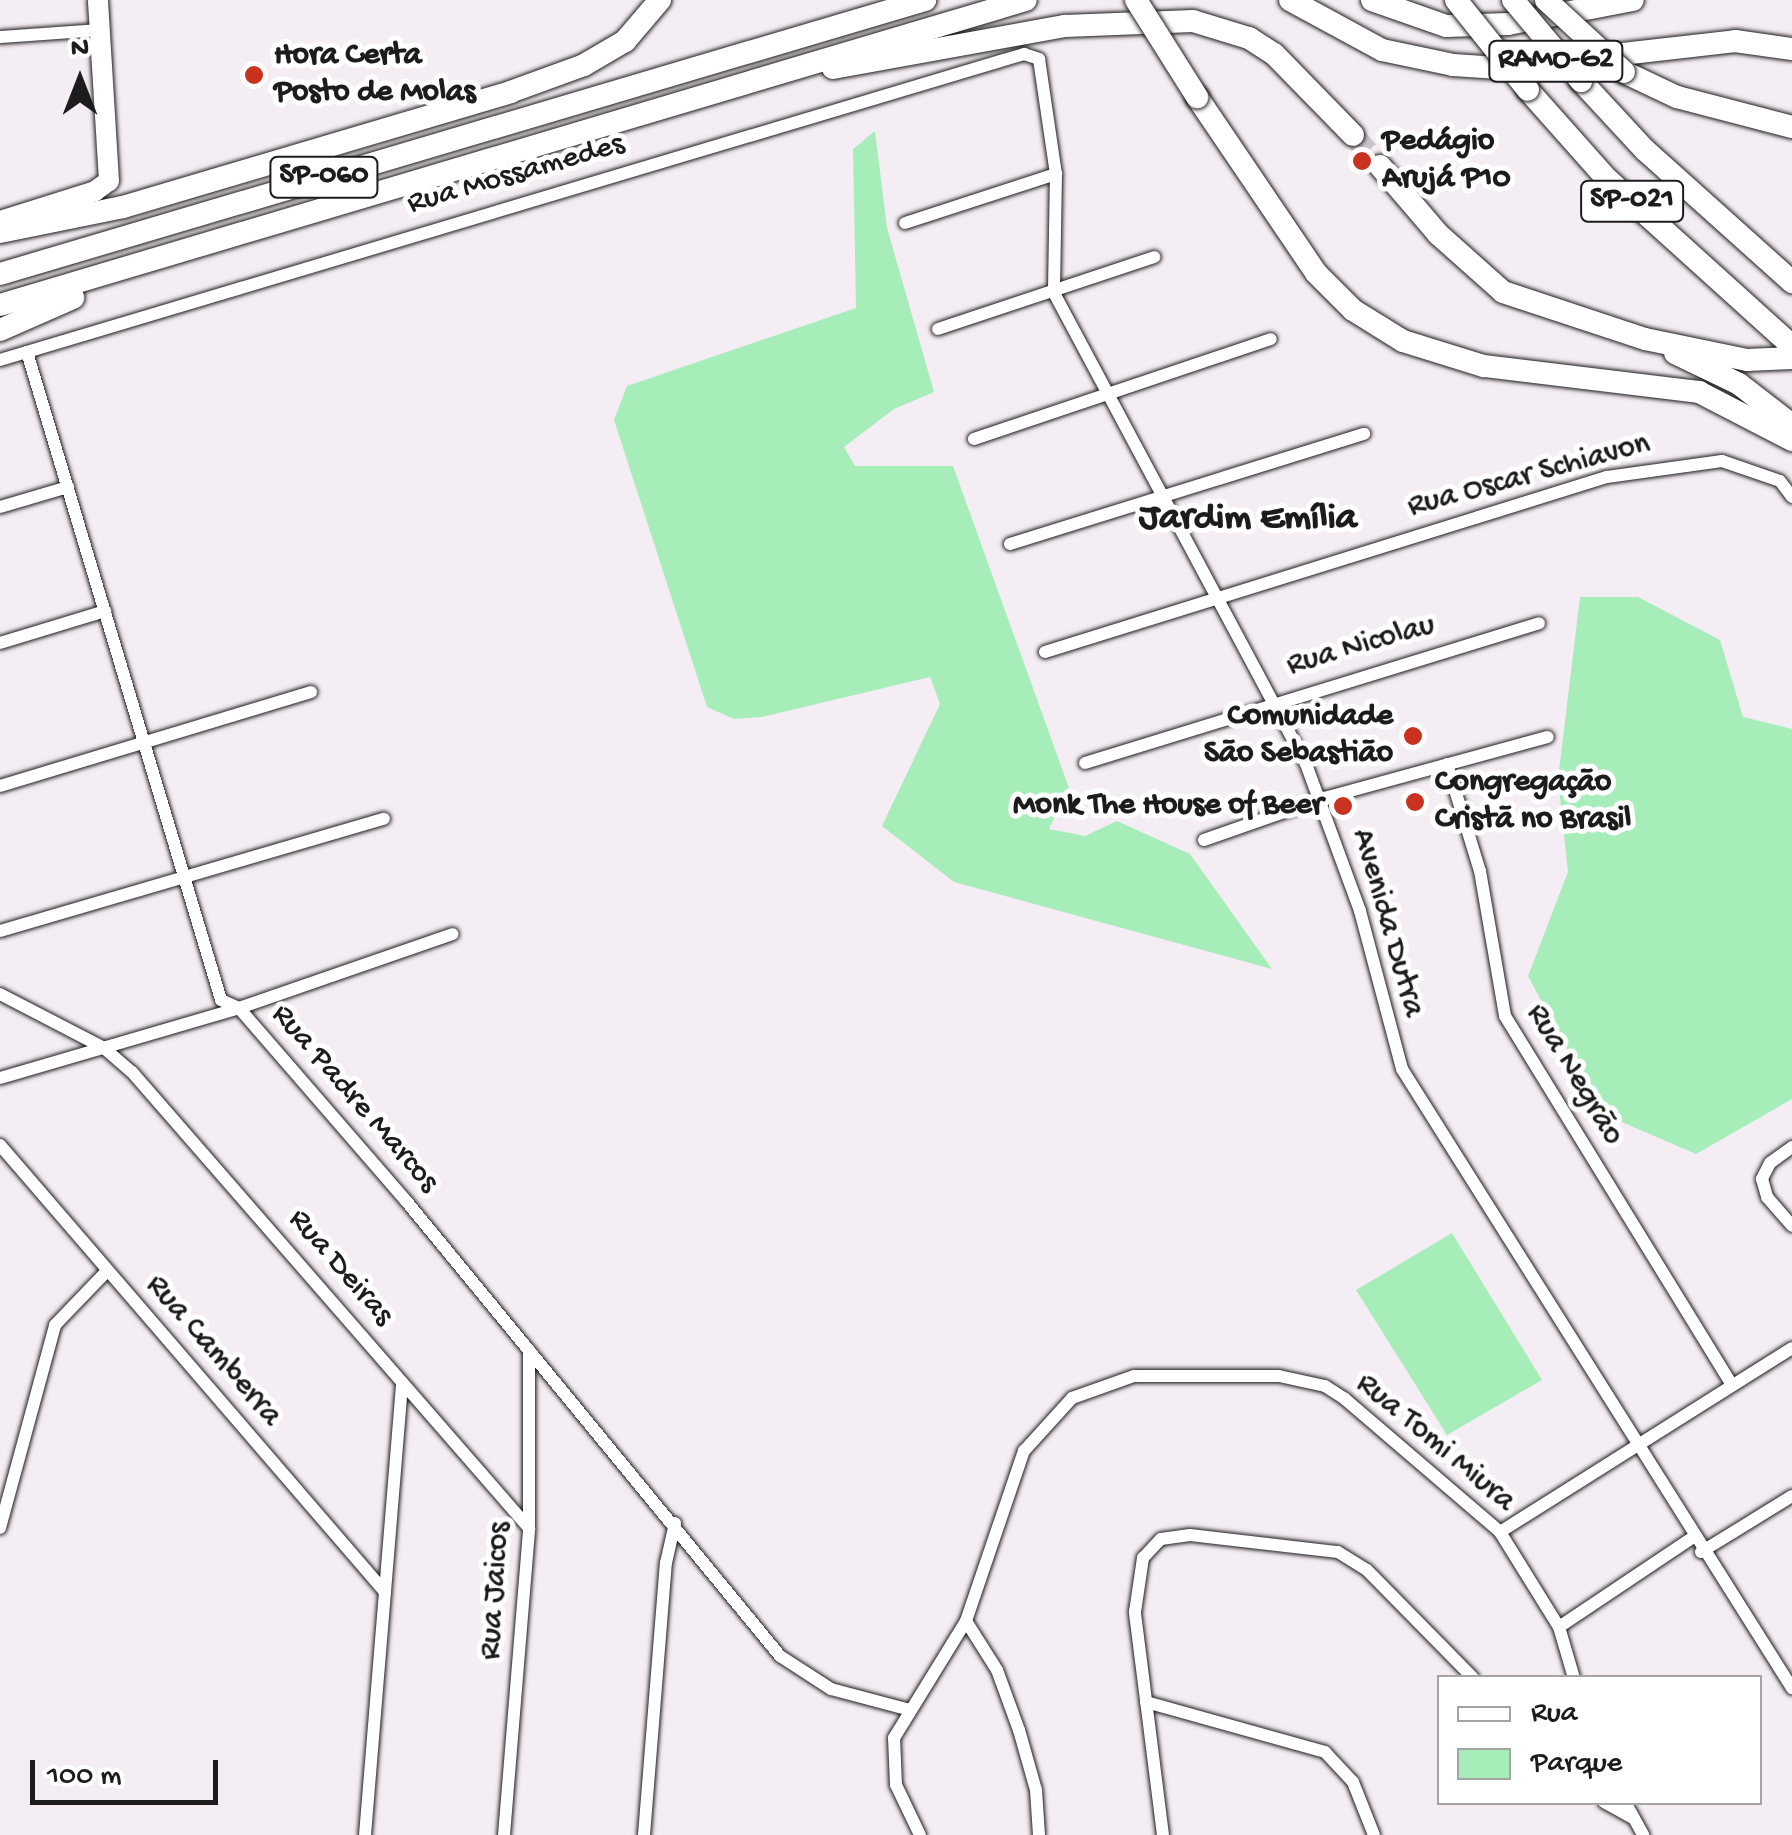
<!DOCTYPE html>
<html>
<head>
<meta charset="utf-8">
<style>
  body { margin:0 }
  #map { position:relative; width:1792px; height:1835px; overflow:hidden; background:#f5edf4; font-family:"Gochi Hand",sans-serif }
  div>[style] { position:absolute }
  .green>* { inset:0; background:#a6edba }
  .motorway-tunnel>* { height:22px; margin-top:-11px; transform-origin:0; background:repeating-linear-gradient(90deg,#cac3c9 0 22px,transparent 0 33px) }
  .roads { filter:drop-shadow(0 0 2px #1c1c1c) drop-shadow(0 0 2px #1c1c1c) }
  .minor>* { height:12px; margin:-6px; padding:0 6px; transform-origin:6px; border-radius:6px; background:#fff }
  .primary>* { height:20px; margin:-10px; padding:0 10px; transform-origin:10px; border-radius:10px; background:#fff }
  .motorway>* { height:22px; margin:-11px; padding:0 11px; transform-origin:11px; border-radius:11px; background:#fff }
  .bridges { filter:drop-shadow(0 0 2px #1c1c1c) drop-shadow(0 0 2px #1c1c1c) }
  .motorway-bridge>* { height:22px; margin:-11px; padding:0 11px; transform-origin:11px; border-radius:11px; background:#fff }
  .dots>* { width:28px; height:28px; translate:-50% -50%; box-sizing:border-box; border:5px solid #fff; border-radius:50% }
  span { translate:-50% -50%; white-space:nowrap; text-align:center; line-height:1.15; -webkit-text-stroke:10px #fff; paint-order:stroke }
  .shield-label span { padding:2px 8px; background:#fff; border:2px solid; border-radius:8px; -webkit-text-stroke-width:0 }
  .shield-label { font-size:30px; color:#1c1c1c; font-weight:700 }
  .poi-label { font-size:32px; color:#1c1c1c; font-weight:700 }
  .left { translate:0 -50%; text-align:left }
  .right { translate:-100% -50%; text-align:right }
  .street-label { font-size:32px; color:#1c1c1c }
  .quarter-label { font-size:38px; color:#1c1c1c; font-weight:700 }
  .legend { position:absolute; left:1437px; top:1675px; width:325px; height:130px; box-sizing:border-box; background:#fff; border:2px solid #a4a4a4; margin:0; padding:12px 18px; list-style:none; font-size:30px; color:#1c1c1c }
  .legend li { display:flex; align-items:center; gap:20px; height:50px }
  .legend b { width:50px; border:2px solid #a4a4a4 }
  .north { position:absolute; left:30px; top:30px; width:100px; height:100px; -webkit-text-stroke:8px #fff; paint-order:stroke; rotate:0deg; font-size:28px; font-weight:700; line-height:40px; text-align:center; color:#1c1c1c }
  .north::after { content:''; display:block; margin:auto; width:35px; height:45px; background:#1c1c1c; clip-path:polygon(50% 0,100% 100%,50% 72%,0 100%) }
  .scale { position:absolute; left:30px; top:1760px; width:188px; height:45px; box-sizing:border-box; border:5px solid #1c1c1c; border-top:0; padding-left:12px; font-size:30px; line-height:35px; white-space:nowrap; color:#1c1c1c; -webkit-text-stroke:8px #fff; paint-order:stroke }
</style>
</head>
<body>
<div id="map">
  <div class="green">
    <div style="clip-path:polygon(875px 131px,887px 228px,934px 392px,894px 409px,844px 447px,855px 466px,953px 466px,1069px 788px,1049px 829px,1085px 836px,1117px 821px,1190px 854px,1272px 969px,954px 882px,882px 826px,940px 704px,930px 677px,762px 717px,734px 719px,707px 707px,614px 420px,627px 386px,856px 308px,853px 149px)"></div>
    <div style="clip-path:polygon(1580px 597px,1638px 597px,1720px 640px,1743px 717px,1792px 729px,1792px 1099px,1696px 1154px,1601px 1113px,1528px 976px,1568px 872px,1558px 779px)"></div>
    <div style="clip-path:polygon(1452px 1233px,1542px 1380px,1447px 1435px,1356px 1290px)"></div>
  </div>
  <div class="motorway-tunnel">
    <div style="left:1353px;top:135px;width:41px;rotate:48.9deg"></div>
  </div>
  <div class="roads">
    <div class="minor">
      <div style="left:0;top:37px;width:101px;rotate:-4deg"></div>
      <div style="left:905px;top:223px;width:159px;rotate:-18deg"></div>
      <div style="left:938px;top:329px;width:228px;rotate:-18.4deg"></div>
      <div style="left:27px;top:352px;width:676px;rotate:73.33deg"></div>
      <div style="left:221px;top:1000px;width:20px;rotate:24deg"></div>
      <div style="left:239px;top:1008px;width:257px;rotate:49.1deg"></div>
      <div style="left:407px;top:1202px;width:588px;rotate:50.59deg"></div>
      <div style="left:780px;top:1656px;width:61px;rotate:32.9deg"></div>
      <div style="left:831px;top:1689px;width:78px;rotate:14.9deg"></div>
      <div style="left:0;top:360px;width:1069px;rotate:-16.64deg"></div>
      <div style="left:1024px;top:54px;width:16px;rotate:18deg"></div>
      <div style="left:1039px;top:59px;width:116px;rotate:81.6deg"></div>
      <div style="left:1056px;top:174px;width:119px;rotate:91deg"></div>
      <div style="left:1054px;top:293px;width:534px;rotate:61.85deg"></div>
      <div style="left:1306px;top:764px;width:157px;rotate:69.8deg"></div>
      <div style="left:1360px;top:911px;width:163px;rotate:75.1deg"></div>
      <div style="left:1402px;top:1069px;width:732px;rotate:57.79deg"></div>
      <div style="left:974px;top:439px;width:313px;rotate:-18.6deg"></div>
      <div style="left:0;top:507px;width:71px;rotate:-16.4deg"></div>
      <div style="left:1010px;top:544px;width:371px;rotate:-17.3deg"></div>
      <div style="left:0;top:643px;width:110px;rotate:-16.9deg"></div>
      <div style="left:1045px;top:652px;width:589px;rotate:-17.3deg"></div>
      <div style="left:1607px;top:477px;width:116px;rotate:-7.9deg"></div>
      <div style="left:1722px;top:461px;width:61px;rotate:19deg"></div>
      <div style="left:1780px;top:481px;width:20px;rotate:53deg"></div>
      <div style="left:1085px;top:763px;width:475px;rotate:-17.1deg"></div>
      <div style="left:1447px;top:764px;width:112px;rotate:72.9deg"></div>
      <div style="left:1480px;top:871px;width:147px;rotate:80.2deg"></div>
      <div style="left:1505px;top:1016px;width:431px;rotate:58.4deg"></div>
      <div style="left:0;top:786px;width:325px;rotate:-16.8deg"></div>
      <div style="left:1204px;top:840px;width:124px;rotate:-19.3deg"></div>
      <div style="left:1321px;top:799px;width:235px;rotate:-15.3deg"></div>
      <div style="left:0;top:931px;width:400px;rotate:-16.3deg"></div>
      <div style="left:0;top:994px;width:117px;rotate:27.4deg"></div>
      <div style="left:104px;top:1048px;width:37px;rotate:41deg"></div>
      <div style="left:132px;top:1072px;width:605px;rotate:48.96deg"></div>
      <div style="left:0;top:1078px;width:249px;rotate:-16.3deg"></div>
      <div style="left:239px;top:1008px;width:226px;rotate:-19.1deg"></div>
      <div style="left:0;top:1145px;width:590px;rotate:49.26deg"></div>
      <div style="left:1792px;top:1147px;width:27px;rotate:144deg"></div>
      <div style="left:1770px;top:1163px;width:18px;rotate:117deg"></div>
      <div style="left:1762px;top:1179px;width:19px;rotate:74deg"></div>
      <div style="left:1767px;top:1197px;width:38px;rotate:49deg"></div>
      <div style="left:0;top:1528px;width:210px;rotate:-74.8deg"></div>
      <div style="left:55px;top:1325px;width:76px;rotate:-46.1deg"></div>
      <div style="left:1500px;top:1532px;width:345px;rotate:-32.2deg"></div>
      <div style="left:1701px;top:1552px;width:107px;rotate:-31.6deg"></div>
      <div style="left:966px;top:1621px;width:58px;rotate:57.7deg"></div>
      <div style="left:997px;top:1670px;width:64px;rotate:69.9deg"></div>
      <div style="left:1019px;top:1730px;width:62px;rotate:74.2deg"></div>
      <div style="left:1036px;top:1790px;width:45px;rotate:86.2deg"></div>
      <div style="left:1559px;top:1627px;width:160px;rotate:-33.8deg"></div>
      <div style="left:1146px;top:1702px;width:186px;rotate:15.6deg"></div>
      <div style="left:1325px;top:1752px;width:41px;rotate:47deg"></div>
      <div style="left:1353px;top:1782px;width:57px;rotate:68.4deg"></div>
      <div style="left:1604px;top:1802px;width:33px;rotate:29deg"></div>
      <div style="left:1625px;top:1802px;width:38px;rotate:61deg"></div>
      <div style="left:365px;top:1835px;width:453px;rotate:-85.3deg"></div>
      <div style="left:504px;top:1835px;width:308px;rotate:-85.3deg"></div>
      <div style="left:529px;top:1528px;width:178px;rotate:-90deg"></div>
      <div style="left:644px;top:1835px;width:273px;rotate:-85.4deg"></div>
      <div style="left:666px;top:1563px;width:41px;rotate:-77.3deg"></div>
      <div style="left:920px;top:1835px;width:55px;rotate:-115.6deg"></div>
      <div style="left:896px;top:1785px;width:47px;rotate:-92.4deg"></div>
      <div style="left:894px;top:1738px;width:137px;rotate:-58.4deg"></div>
      <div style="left:966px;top:1621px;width:180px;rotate:-71.2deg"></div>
      <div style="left:1024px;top:1451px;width:72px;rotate:-47.8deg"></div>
      <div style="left:1072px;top:1398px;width:66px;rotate:-19.5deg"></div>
      <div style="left:1134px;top:1376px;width:145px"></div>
      <div style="left:1279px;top:1376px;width:47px;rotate:12.3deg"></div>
      <div style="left:1325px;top:1386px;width:24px;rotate:33deg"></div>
      <div style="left:1345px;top:1399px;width:204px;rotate:40.6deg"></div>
      <div style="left:1500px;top:1532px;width:112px;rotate:58.2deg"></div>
      <div style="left:1559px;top:1627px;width:53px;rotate:73.6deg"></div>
      <div style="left:1163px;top:1835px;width:225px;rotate:-97.2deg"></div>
      <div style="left:1135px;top:1612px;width:55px;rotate:-81.6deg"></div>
      <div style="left:1143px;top:1558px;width:26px;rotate:-47deg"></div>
      <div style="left:1161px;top:1539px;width:29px;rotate:-8deg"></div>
      <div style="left:1190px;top:1535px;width:149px;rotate:6.6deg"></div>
      <div style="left:1338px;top:1552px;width:34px;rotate:32deg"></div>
      <div style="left:1367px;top:1570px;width:151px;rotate:45.5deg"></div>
    </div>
    <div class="primary">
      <div style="left:0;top:221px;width:100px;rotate:-17.5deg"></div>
      <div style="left:95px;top:191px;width:17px;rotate:-36deg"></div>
      <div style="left:109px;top:181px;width:181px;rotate:-93.5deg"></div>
    </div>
    <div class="motorway">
      <div style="left:1290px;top:0;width:105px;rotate:28.5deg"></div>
      <div style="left:1382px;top:50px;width:73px;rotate:11.9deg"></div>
      <div style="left:1453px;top:65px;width:46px;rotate:3.7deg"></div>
      <div style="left:1499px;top:68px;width:238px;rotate:-6.5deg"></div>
      <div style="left:1735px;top:41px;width:58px;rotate:8deg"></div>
      <div style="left:1372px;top:0;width:78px;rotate:19.4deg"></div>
      <div style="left:1446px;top:26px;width:62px;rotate:-1.8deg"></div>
      <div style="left:1508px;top:24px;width:127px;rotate:-10.9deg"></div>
      <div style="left:833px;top:68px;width:236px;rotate:-10.3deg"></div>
      <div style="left:1065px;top:26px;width:128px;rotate:-2.2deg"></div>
      <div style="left:1193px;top:21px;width:59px;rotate:16.9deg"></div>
      <div style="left:1249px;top:38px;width:30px;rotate:33deg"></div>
      <div style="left:1274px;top:54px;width:113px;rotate:45.7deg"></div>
      <div style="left:1624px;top:72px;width:59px;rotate:25.3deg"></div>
      <div style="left:1677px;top:97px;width:119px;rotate:14.6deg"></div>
      <div style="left:1581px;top:81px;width:94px;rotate:47.2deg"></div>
      <div style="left:1645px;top:150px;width:198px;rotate:41.9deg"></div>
      <div style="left:1528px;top:90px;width:118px;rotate:48.4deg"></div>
      <div style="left:1606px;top:178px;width:251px;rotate:42.1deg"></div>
      <div style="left:1197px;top:97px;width:212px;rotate:55.9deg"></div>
      <div style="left:1316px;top:273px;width:52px;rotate:45deg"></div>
      <div style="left:1353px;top:310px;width:59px;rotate:31.8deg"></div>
      <div style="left:1403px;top:341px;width:85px;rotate:17.2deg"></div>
      <div style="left:1484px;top:366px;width:217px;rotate:6.9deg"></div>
      <div style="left:1699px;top:392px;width:105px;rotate:27.3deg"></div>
      <div style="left:1380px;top:166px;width:89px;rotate:49.5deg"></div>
      <div style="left:1438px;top:234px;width:87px;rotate:41.7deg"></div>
      <div style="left:1503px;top:292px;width:150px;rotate:18.3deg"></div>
      <div style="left:1645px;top:339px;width:104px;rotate:11.6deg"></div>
      <div style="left:1747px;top:360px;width:45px;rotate:-2.5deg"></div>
      <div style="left:0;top:232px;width:126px;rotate:-11.5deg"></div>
      <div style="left:123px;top:207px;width:404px;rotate:-16.5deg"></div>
      <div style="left:510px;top:92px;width:79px;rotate:-20deg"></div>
      <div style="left:584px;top:65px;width:48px;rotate:-30.3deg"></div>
      <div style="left:625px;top:41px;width:54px;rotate:-49.5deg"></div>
      <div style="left:0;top:274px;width:965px;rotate:-16.5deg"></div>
      <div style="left:0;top:305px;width:1070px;rotate:-16.56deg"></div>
      <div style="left:0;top:330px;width:80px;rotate:-23.7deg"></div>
      <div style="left:1675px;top:353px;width:71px;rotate:25.8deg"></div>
      <div style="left:1739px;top:384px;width:67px;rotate:37.7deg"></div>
    </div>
  </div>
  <div class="bridges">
    <div class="motorway-bridge">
      <div style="left:1136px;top:0;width:115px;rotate:57.8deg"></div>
      <div style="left:1456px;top:0;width:115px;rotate:51.3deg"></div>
      <div style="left:1513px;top:0;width:106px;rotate:50deg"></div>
      <div style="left:1546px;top:0;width:106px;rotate:42.7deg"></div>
    </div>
  </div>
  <div class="dots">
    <div style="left:254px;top:75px;background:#c8321e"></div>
    <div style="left:1362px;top:161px;background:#c8321e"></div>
    <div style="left:1413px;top:736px;background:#c8321e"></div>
    <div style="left:1415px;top:802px;background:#c8321e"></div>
    <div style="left:1343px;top:806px;background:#c8321e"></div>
  </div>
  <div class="shield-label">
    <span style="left:1556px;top:61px">RAMO-G2</span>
    <span style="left:324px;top:177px">SP-060</span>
    <span style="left:1632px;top:201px">SP-021</span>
  </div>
  <div class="poi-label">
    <span class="left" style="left:274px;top:75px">Hora Certa<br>Posto de Molas</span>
    <span class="left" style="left:1382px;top:161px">Pedágio<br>Arujá P10</span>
    <span class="right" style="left:1393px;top:736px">Comunidade<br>São Sebastião</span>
    <span class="left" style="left:1435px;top:802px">Congregação<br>Cristã no Brasil</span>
    <span class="right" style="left:1323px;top:806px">Monk The House of Beer</span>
  </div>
  <div class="street-label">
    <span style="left:516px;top:175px;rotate:-16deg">Rua Mossamedes</span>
    <span style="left:1529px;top:476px;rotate:-15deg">Rua Oscar Schiavon</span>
    <span style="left:1361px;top:646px;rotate:-16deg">Rua Nicolau</span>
    <span style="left:1387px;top:923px;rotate:74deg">Avenida Dutra</span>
    <span style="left:1574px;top:1075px;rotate:59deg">Rua Negrão</span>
    <span style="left:354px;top:1099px;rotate:49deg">Rua Padre Marcos</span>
    <span style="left:340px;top:1268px;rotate:49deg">Rua Deiras</span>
    <span style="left:213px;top:1351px;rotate:49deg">Rua Camberra</span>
    <span style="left:1435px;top:1443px;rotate:40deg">Rua Tomi Miura</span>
    <span style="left:496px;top:1591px;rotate:-86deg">Rua Jaicos</span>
  </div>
  <div class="quarter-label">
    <span style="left:1248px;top:520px">Jardim Emília</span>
  </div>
  <ul class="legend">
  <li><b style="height:12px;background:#fff"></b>Rua</li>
  <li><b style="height:28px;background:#a6edba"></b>Parque</li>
  </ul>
  <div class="north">N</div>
  <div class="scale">100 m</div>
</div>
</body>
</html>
